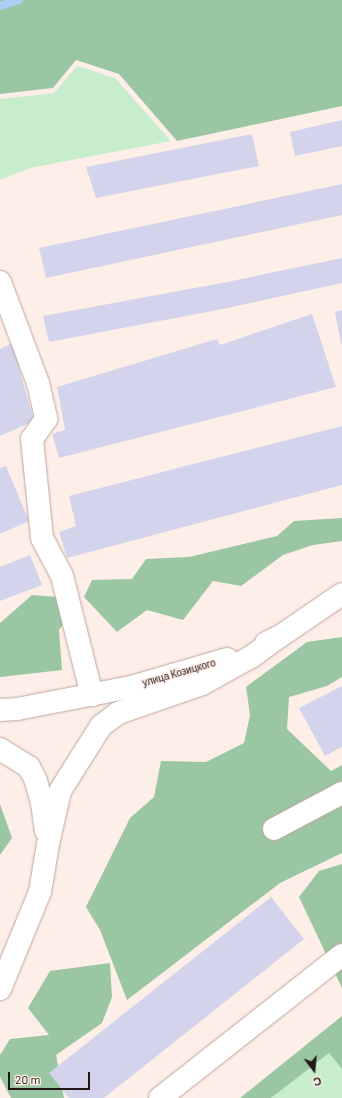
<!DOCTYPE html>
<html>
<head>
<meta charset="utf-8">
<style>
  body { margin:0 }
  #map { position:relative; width:342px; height:1098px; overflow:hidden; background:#feeee8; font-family:Barlow,sans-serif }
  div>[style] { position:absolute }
  .green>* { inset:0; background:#c7edcd }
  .forest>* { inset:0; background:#9bc6a3 }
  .stream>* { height:8px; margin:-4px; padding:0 4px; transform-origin:4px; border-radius:4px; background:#abcff5 }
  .building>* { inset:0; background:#d3d4ec }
  .roads { filter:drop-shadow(0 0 1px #bea59c) drop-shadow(0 0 1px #bea59c) }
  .minor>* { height:22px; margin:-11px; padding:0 11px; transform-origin:11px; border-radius:11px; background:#fff }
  span { translate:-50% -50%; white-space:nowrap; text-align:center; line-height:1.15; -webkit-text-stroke:3px #feeee8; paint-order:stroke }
  .street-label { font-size:10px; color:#211815 }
  .north { position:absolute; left:294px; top:1050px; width:40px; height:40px; -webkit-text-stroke:3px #feeee8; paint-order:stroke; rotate:164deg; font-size:11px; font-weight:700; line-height:16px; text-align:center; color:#211815 }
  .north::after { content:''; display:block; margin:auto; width:14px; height:18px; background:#211815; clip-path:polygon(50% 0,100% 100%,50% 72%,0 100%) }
  .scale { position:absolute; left:8px; top:1072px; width:82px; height:18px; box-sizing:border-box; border:2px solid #211815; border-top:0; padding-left:5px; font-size:12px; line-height:14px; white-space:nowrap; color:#211815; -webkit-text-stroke:3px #feeee8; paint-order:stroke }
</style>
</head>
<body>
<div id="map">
  <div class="green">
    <div style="clip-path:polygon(77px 66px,115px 78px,171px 141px,30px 168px,0 180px,0 99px,54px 93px)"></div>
    <div style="clip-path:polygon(329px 1052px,342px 1069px,342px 1098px,271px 1098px)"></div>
  </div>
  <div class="forest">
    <div style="clip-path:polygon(0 0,342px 0,342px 106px,177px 141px,119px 74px,76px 60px,53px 88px,0 94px)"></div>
    <div style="clip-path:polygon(342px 518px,342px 541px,313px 545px,283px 555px,241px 586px,213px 581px,183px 620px,147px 610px,117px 632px,84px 597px,92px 580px,132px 579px,146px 559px,189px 557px,277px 536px,294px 521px)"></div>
    <div style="clip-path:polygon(32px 595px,58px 597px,68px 617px,59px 630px,62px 670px,0 677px,0 623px)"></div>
    <div style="clip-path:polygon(342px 637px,342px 677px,327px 686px,289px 697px,287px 729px,331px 771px,342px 765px,342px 853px,280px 883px,127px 1000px,100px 930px,86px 907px,130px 818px,154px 797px,161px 761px,206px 762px,244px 743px,250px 715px,246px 687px,307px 642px)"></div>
    <div style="clip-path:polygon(0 804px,12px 838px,0 855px)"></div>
    <div style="clip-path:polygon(342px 864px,342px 988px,299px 897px,319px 871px)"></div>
    <div style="clip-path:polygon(110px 963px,112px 997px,102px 1023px,56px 1055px,64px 1098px,11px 1098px,0 1077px,0 1055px,10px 1039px,49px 1035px,28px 1008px,50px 971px)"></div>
    <div style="clip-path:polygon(342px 1016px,342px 1069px,329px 1053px,271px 1098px,240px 1098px)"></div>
  </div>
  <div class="stream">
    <div style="left:0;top:6px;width:20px;rotate:-18deg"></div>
  </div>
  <div class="building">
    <div style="clip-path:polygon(342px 120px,342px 146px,295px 156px,290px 132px)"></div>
    <div style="clip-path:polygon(252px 134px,259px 166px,96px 198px,86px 167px)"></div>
    <div style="clip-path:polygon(342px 184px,342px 215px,46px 278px,39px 248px)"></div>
    <div style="clip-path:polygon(342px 258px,342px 283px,223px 309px,49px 342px,43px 316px,222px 283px)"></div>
    <div style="clip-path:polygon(342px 310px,342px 344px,341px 344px,335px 312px)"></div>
    <div style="clip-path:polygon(312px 314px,336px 387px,59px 458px,52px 434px,65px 430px,57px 387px,217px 339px,220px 345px)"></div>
    <div style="clip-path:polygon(12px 343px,34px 421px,0 436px,0 349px)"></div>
    <div style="clip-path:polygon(342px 426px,342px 485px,67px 558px,59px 532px,76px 526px,69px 496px)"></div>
    <div style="clip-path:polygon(6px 466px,29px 521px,0 534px,0 468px)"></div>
    <div style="clip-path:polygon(30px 555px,42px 585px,0 601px,0 567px)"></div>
    <div style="clip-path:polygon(342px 686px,342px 747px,325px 756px,299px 708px)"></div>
    <div style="clip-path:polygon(271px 897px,304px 939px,104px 1098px,69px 1098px,49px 1073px)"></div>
  </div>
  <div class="roads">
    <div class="minor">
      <div style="left:0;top:282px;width:108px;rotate:69.4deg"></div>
      <div style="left:38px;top:383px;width:37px;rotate:77deg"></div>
      <div style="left:46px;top:419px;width:24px;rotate:125deg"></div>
      <div style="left:32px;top:439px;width:100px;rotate:84.2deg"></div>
      <div style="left:42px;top:538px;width:43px;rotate:62.2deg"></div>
      <div style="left:62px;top:576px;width:123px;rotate:75.9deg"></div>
      <div style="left:266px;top:643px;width:14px;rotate:-25deg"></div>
      <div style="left:279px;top:637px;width:76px;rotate:-34.3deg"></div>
      <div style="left:0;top:710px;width:17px;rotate:-3deg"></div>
      <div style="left:17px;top:709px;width:116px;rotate:-10.9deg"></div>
      <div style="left:131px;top:687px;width:100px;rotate:-16.3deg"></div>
      <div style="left:0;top:749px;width:34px;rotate:32deg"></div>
      <div style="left:29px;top:767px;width:16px;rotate:63deg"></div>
      <div style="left:36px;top:781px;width:23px;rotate:75deg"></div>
      <div style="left:42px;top:803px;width:28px;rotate:82deg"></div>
      <div style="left:274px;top:829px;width:77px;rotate:-27.9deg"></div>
      <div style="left:0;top:989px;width:105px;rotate:-67.6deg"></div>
      <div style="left:40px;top:892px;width:49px;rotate:-80.5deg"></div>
      <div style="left:48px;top:844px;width:54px;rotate:-77.2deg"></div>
      <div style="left:60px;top:791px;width:77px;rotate:-57.8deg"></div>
      <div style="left:101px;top:726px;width:21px;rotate:-37deg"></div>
      <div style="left:118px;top:713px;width:89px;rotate:-19deg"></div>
      <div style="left:202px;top:684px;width:56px;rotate:-28.9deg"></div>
      <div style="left:251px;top:657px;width:34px;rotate:-36deg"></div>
      <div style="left:160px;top:1098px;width:231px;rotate:-38.2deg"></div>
    </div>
  </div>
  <div class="street-label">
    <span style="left:179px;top:673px;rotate:-16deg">улица Козицкого</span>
  </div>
  <div class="north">С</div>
  <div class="scale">20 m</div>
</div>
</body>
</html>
